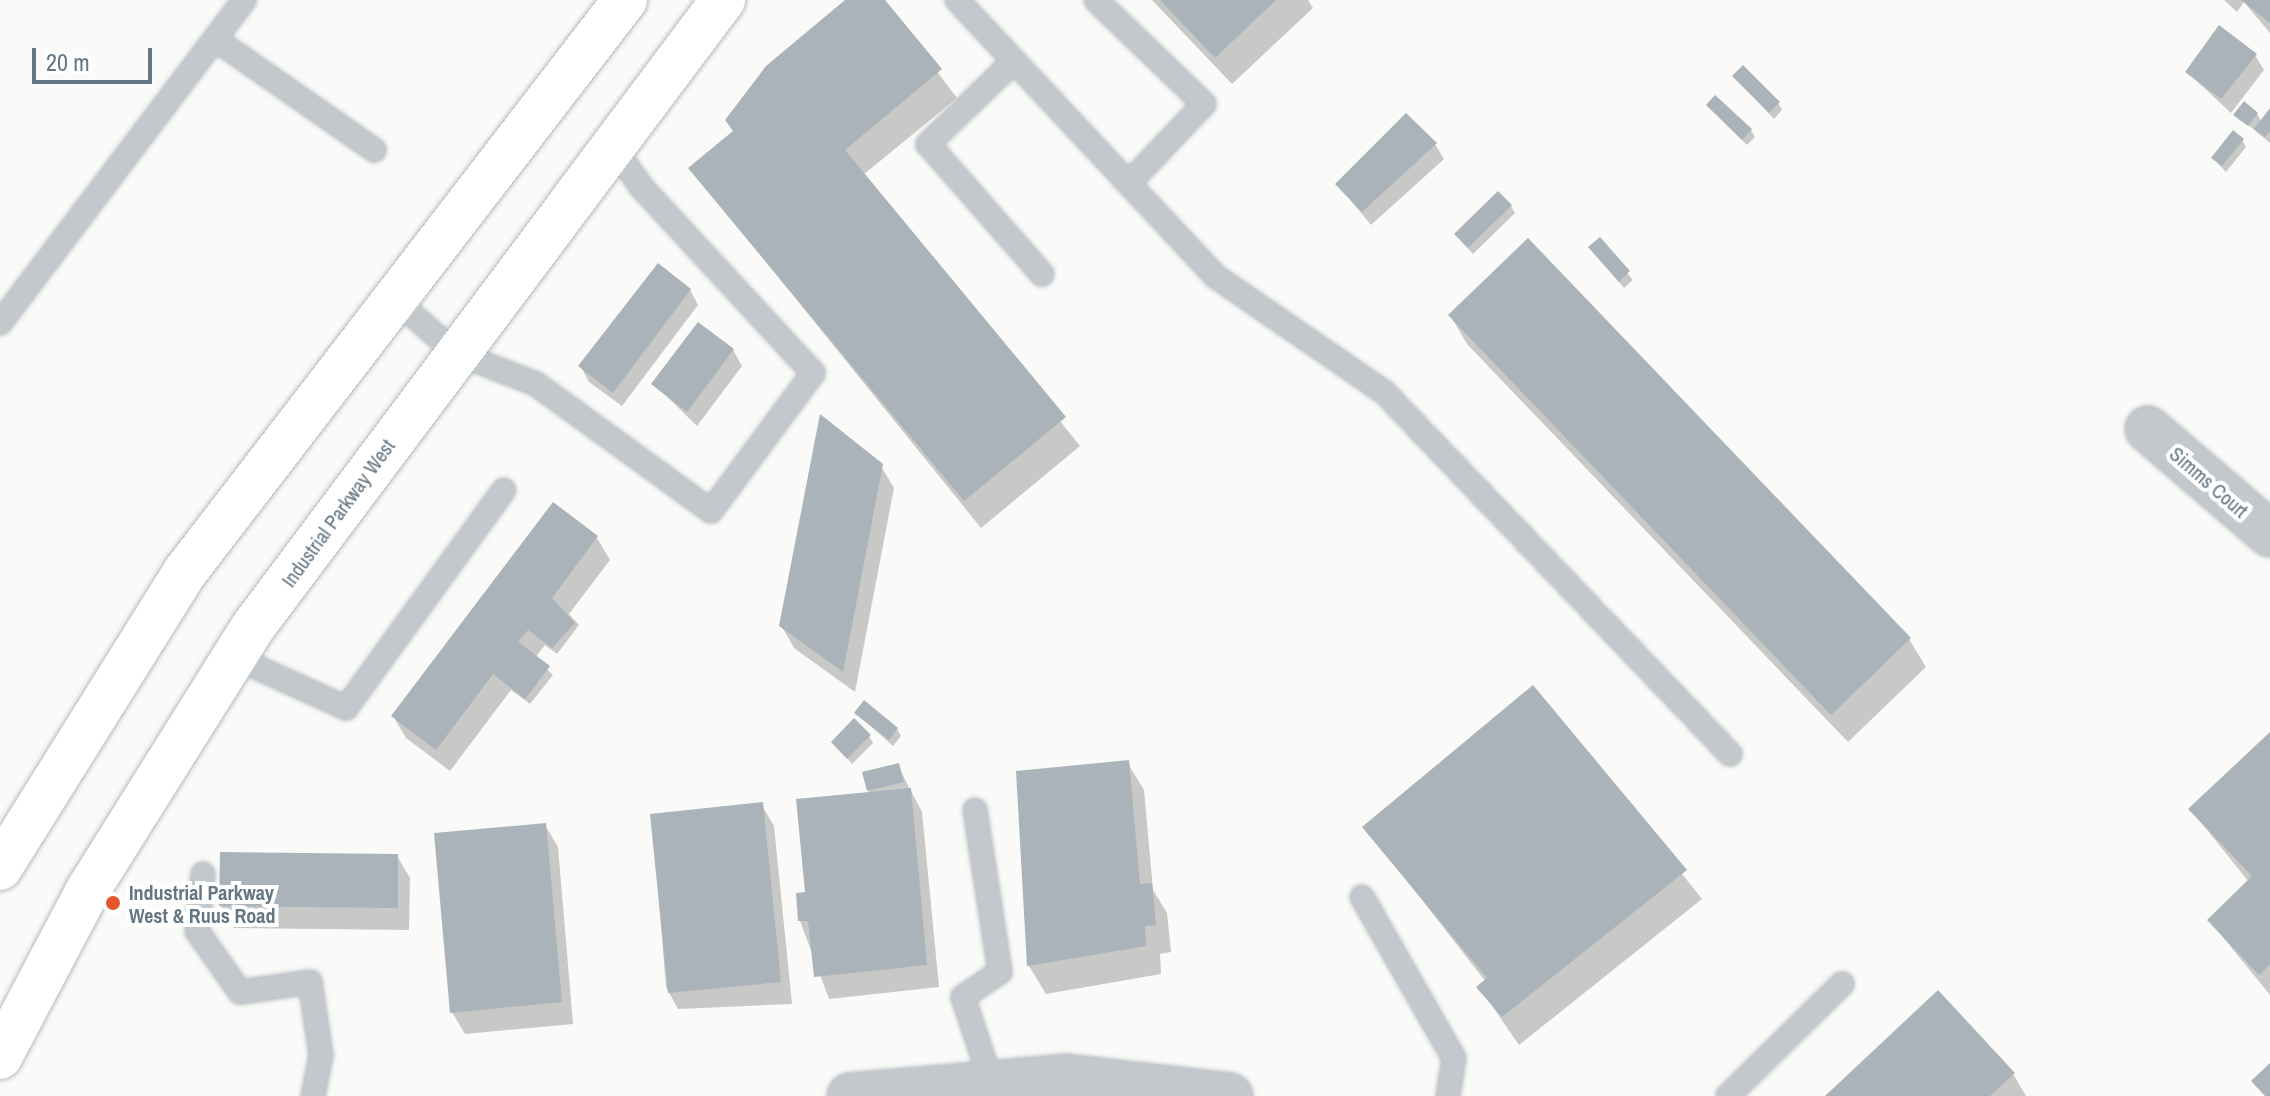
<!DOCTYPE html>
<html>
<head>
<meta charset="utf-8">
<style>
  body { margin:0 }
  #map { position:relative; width:2270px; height:1096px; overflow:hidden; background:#fafaf8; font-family:"Archivo Narrow",sans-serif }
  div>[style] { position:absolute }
  .shadow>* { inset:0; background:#0003 }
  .building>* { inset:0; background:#aab3b9 }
  .roads { filter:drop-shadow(0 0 2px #b3babf) drop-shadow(0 0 2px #b3babf) }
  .service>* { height:22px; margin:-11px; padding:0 11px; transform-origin:11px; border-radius:11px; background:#c3c8cc }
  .minor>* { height:44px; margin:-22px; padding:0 22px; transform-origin:22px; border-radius:22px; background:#c3c8cc }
  .tertiary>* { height:44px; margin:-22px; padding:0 22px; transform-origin:22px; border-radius:22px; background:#c3c8cc }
  .secondary>* { height:44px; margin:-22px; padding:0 22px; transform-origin:22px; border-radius:22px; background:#fff }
  .dots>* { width:22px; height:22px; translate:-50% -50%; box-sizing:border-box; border:4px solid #fff; border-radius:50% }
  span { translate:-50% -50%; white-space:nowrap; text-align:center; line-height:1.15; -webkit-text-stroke:8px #fff; paint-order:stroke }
  .street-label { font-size:20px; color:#657683 }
  .poi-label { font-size:20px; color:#657683; font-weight:700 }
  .left { translate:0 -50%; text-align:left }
  .scale { position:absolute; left:32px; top:48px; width:120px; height:36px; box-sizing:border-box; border:4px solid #657683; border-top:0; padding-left:10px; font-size:24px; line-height:28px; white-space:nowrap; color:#657683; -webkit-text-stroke:6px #fff; paint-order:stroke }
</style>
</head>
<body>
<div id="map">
  <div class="shadow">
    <div style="clip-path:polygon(849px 0,883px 0,957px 98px,863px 175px,1080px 446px,981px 528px,691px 169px,734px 132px)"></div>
    <div style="clip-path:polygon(1152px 0,1308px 0,1313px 8px,1232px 84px)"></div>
    <div style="clip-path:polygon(2224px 0,2270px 0,2270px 33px,2244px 2px,2237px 12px)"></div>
    <div style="clip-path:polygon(2255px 55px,2264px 70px,2231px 113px,2187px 72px)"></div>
    <div style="clip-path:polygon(1734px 76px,1778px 103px,1782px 110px,1774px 119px)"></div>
    <div style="clip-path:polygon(1708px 106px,1751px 130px,1755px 137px,1747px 145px)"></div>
    <div style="clip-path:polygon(2270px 113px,2270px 143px,2236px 115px,2257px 114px,2262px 122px)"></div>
    <div style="clip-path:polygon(2242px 140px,2246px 147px,2226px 172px,2213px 158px)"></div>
    <div style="clip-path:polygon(1435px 144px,1444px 159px,1371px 225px,1337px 184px)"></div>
    <div style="clip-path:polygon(1511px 206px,1515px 213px,1473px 254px,1461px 241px,1457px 234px)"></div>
    <div style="clip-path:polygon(1599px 240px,1633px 280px,1624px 288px,1595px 254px)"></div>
    <div style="clip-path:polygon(690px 290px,698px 305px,622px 406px,589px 382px,581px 367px)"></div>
    <div style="clip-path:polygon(1450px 315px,1909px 639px,1926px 667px,1848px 742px,1467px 344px)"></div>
    <div style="clip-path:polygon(733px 350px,742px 366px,697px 426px,654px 384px)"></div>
    <div style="clip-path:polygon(881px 466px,894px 488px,855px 692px,794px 648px,781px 625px)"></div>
    <div style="clip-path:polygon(597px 538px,610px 560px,569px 614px,579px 625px,557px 654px,545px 645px,535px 658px,553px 675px,530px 704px,511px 690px,450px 771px,406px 738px,393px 716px)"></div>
    <div style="clip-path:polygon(1533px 687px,1702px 899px,1519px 1045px,1479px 987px,1486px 982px,1365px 827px)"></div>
    <div style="clip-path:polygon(856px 713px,897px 729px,901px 736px,893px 746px)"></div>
    <div style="clip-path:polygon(2270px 735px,2270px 995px,2209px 920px,2249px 882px,2191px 810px)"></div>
    <div style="clip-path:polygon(869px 736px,873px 743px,852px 764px,833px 742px)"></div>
    <div style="clip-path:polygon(1127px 762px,1144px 790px,1153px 890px,1167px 913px,1171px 952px,1160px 954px,1161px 974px,1046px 994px,1029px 966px)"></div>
    <div style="clip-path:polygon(898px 766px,922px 812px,939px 987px,829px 999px,800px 921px,808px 894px,869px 790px)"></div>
    <div style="clip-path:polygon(761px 804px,774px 826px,792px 1004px,678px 1009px,666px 987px,652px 816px)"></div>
    <div style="clip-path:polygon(545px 825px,558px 847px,573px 1024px,465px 1034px,452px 1012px)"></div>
    <div style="clip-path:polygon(397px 856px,410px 878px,409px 930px,234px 928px,221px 906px)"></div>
    <div style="clip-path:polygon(2013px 1074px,2026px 1096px,1828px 1096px)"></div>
  </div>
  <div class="building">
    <div style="clip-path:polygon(845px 0,885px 0,942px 69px,845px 150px,1066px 417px,964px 501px,688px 168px,733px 131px,725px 120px,766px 66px)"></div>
    <div style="clip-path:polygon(1160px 0,1276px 0,1215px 58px)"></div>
    <div style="clip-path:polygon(2241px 0,2270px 0,2270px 23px)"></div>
    <div style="clip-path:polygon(2219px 25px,2257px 54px,2221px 99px,2185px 72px)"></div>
    <div style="clip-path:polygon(1743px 65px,1780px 102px,1769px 113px,1732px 76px)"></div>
    <div style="clip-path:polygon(1715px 95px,1752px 129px,1742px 140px,1706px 105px)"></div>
    <div style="clip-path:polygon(2244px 101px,2258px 113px,2248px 126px,2233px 115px)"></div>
    <div style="clip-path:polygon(2270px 108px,2270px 131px,2265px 137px,2254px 129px)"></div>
    <div style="clip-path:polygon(1406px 113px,1437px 143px,1362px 212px,1335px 184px)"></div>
    <div style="clip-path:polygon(2233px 130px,2244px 139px,2222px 166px,2211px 158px)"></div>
    <div style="clip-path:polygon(1498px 191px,1512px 205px,1468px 248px,1454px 234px)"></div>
    <div style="clip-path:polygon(1600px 237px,1630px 271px,1619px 282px,1588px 247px)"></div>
    <div style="clip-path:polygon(1528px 238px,1911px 638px,1831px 715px,1448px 315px)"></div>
    <div style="clip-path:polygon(658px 263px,691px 289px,613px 393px,578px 366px)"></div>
    <div style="clip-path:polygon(698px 322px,734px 349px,687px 412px,651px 384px)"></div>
    <div style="clip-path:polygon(820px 414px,883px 464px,843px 672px,779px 626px)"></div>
    <div style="clip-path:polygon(553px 502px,598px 536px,552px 598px,575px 623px,552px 648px,528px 630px,518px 642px,550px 666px,525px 699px,493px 674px,436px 750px,391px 716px)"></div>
    <div style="clip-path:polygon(1533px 685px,1687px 870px,1502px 1017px,1476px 987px,1487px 978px,1362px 827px)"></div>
    <div style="clip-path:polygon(864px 700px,898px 728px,889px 740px,854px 713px)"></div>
    <div style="clip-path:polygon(854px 718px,871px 735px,847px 759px,831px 742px)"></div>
    <div style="clip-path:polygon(2270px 732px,2270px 964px,2259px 975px,2207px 920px,2252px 876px,2188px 809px)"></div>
    <div style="clip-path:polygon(1129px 760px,1140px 884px,1152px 883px,1156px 925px,1145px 926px,1146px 946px,1027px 966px,1016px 771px)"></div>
    <div style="clip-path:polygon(899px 763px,904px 782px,867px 791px,862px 772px)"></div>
    <div style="clip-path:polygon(911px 788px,927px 965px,814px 977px,808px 921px,798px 921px,796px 893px,805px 892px,796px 799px)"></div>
    <div style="clip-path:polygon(763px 802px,781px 982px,668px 993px,650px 814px)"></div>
    <div style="clip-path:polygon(546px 823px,562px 1002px,450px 1013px,434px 833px)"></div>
    <div style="clip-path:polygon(220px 852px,398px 854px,398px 908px,219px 906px)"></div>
    <div style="clip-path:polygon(1938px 990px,2015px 1073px,1990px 1096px,1825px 1096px)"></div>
    <div style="clip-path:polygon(2270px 1063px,2270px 1096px,2265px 1096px,2251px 1081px)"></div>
  </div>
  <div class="roads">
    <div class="service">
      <div style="left:957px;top:0;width:378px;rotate:46.9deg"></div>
      <div style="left:1215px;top:276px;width:205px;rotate:34.5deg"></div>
      <div style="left:1384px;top:392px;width:501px;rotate:46.29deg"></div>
      <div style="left:1096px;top:0;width:150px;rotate:43.9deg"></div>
      <div style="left:1204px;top:104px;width:109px;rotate:133.5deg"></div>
      <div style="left:215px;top:39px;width:194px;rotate:34.9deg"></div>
      <div style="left:1014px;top:61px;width:120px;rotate:136deg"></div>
      <div style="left:928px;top:144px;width:173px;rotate:48.8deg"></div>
      <div style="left:393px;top:298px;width:84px;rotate:41.1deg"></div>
      <div style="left:456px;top:353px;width:86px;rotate:21.2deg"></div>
      <div style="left:536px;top:384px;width:216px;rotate:36deg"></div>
      <div style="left:711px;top:511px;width:172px;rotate:-53.5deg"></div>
      <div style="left:813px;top:373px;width:252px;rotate:-132.7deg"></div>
      <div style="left:642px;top:188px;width:51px;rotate:-124.6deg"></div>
      <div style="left:0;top:323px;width:405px;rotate:-52.9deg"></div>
      <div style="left:234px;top:657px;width:123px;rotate:24.5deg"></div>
      <div style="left:346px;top:708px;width:269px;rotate:-54.1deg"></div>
      <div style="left:975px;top:810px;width:164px;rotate:81.2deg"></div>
      <div style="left:1000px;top:972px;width:45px;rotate:146deg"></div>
      <div style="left:963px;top:997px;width:92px;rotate:71.6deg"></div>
      <div style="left:203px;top:874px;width:57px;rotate:96deg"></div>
      <div style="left:197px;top:931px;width:75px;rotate:54.8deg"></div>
      <div style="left:240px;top:992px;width:71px;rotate:-8.1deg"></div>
      <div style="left:310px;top:982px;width:74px;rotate:81.4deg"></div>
      <div style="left:321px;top:1055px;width:42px;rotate:101deg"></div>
      <div style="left:1362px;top:897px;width:185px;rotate:60.3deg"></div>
      <div style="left:1454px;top:1058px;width:38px;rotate:99deg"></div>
      <div style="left:1728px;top:1096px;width:160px;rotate:-44.5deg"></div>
    </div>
    <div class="minor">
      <div style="left:2148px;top:429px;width:161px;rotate:40.7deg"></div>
    </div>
    <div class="tertiary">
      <div style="left:850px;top:1096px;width:217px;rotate:-5deg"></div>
      <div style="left:1066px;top:1077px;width:165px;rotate:6.6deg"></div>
    </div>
    <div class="secondary">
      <div style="left:0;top:868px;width:349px;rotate:-58deg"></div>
      <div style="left:185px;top:572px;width:722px;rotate:-52.43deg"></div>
      <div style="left:0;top:1057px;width:189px;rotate:-62.2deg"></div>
      <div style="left:88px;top:890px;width:310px;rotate:-57.9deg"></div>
      <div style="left:253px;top:627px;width:784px;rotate:-53.14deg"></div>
    </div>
  </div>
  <div class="dots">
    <div style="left:113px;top:903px;background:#e4572e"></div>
  </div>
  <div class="street-label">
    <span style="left:2209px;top:482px;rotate:41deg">Simms Court</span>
    <span style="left:338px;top:513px;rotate:-54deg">Industrial Parkway West</span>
  </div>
  <div class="poi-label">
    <span class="left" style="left:129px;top:904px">Industrial Parkway<br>West &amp; Ruus Road</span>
  </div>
  <div class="scale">20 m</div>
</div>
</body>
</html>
